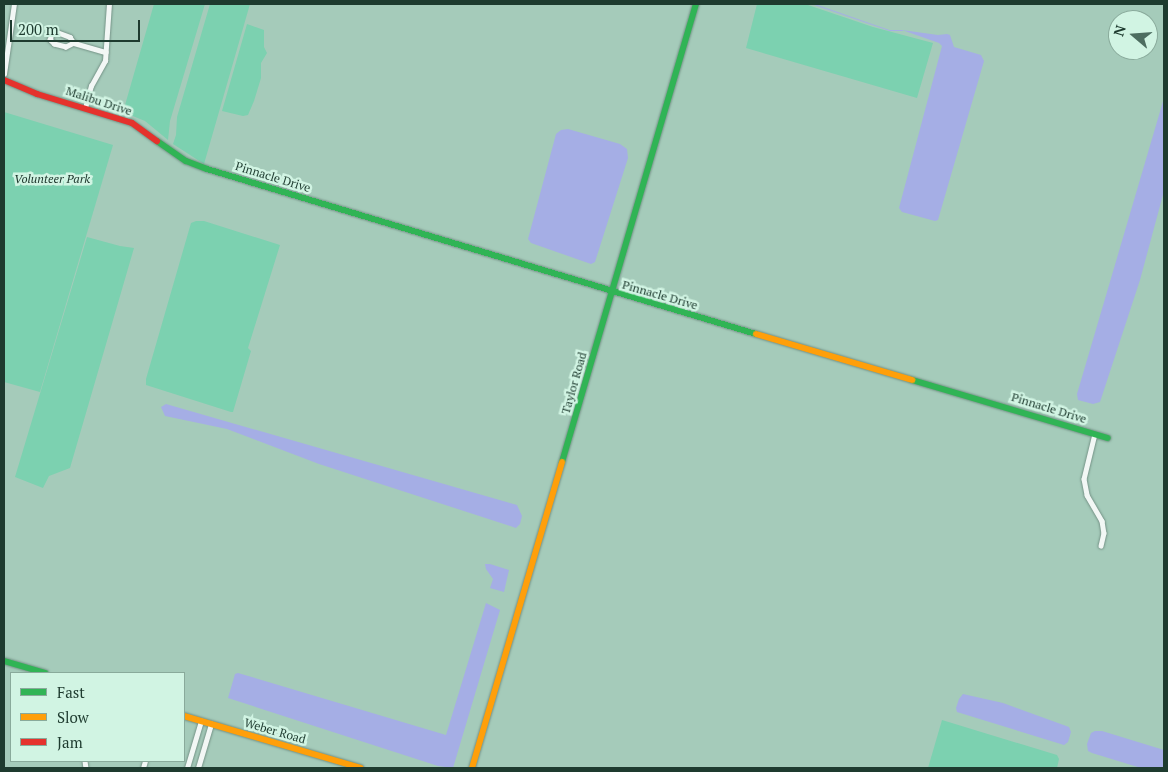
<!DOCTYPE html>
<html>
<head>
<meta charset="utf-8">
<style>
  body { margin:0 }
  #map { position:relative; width:1168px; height:772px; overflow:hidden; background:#a5cbba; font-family:"PT Serif",serif }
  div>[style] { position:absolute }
  .green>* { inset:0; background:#7cd1b0 }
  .water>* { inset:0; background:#a5aee5 }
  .stream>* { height:1px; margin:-0.5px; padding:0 0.5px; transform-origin:0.5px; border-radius:0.5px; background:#a5aee5 }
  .roads { filter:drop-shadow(0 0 1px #749286) drop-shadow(0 0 1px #749286) }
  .street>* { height:4.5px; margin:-2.25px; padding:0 2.25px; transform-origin:2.25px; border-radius:2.25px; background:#f2f7f5 }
  .fast>* { height:6px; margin:-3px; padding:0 3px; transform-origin:3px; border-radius:3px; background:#30b455 }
  .slow>* { height:6px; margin:-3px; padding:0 3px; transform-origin:3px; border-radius:3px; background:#ff9f0a }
  .jam>* { height:6px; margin:-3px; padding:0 3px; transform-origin:3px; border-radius:3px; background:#e5322d }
  span { translate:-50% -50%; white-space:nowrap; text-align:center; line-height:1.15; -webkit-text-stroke:5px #d1f4e3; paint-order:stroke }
  .street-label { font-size:12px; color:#1e3b2f }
  .park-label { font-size:12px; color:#20392f; font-style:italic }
  .frame { position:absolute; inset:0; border:5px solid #1e3b2f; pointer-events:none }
  .legend { position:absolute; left:10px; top:672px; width:175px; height:90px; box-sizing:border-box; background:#d1f4e3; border:1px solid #89aa9b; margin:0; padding:6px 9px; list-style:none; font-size:15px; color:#1e3b2f }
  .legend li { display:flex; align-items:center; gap:10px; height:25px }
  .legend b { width:25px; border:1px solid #89aa9b }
  .north { position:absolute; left:1108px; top:10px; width:50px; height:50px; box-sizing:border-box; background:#d1f4e3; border:1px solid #89aa9b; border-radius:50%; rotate:288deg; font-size:14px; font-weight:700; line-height:20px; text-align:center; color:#1e3b2f }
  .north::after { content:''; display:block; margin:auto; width:18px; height:22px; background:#4d6d60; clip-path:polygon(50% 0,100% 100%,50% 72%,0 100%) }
  .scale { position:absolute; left:10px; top:20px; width:130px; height:22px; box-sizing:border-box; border:2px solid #1e3b2f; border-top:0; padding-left:6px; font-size:15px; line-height:18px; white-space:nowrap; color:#1e3b2f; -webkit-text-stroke:4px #d1f4e3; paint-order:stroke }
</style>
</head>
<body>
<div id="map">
  <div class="green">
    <div style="clip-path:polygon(154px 4px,205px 4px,170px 121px,168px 140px,145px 121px,123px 112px)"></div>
    <div style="clip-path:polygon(210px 4px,250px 4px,204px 164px,173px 144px,176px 135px,177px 117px)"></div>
    <div style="clip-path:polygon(757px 4px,805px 4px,873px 27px,933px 43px,917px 98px,746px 48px)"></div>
    <div style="clip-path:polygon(247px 24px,264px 30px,264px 47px,267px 53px,261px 63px,261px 78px,254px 101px,248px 115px,243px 116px,222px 111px)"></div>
    <div style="clip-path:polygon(4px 112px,113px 145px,40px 392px,4px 382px)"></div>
    <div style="clip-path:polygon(196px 221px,204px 221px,280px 245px,248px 348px,251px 351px,233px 412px,231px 412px,146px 385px,146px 379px,191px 223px)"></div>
    <div style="clip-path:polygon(87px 237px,120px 246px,134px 248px,70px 468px,49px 476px,43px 488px,15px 477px)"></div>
    <div style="clip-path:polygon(942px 720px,1057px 755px,1059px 759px,1057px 768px,928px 768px)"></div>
  </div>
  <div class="water">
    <div style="clip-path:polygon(902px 30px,938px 35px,947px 34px,950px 35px,954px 47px,981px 55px,984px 61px,938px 220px,935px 221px,902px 212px,899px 208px,942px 46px,939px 43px)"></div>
    <div style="clip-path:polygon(1164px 98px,1164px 191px,1140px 280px,1100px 402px,1093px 404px,1078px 400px,1077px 394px)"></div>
    <div style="clip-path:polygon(568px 129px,620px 144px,627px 149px,628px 158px,595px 262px,591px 264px,531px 243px,528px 239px,556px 134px,561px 130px)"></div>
    <div style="clip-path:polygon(166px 404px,517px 505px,522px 516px,520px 524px,516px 528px,507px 525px,319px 464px,227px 429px,165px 416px,161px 407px)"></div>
    <div style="clip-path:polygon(485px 564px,490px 564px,509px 570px,504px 592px,490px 588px,493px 579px,486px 569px)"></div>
    <div style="clip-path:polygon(486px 603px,500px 610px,453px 768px,438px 766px,228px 698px,235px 674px,238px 673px,446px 735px)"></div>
    <div style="clip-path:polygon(963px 694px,1003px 703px,1069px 727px,1071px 732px,1068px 742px,1064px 745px,957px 712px,956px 708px,959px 699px)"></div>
    <div style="clip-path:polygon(1095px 731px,1102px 731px,1164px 750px,1164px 768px,1141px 768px,1092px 753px,1088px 751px,1087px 744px,1091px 733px)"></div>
  </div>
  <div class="stream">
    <div style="left:814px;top:4px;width:79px;rotate:19.1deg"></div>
    <div style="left:889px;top:30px;width:13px"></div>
  </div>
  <div class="roads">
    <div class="street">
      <div style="left:74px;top:43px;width:9px;rotate:153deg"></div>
      <div style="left:66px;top:47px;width:12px;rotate:-166deg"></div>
      <div style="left:54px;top:44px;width:6px;rotate:-135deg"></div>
      <div style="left:50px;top:40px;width:6px;rotate:-81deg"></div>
      <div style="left:51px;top:34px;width:6px;rotate:-18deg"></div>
      <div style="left:57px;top:32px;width:14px;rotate:21deg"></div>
      <div style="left:70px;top:37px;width:7px;rotate:56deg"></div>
      <div style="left:74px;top:43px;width:33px;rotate:16deg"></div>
      <div style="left:4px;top:74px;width:71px;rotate:-81.9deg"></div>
      <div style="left:85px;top:108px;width:23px;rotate:-75deg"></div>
      <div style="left:91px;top:86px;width:29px;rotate:-61deg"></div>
      <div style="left:105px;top:61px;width:57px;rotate:-86deg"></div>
      <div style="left:1095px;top:434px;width:46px;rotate:103.7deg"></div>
      <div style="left:1084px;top:479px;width:16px;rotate:79deg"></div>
      <div style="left:1087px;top:495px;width:30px;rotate:60deg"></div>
      <div style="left:1102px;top:521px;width:12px;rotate:81deg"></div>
      <div style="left:1104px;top:533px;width:13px;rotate:103deg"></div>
      <div style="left:85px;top:761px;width:7px;rotate:82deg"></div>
      <div style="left:143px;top:768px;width:7px;rotate:-74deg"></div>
      <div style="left:187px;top:768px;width:49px;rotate:-73.4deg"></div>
      <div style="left:198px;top:768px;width:46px;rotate:-73.5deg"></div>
    </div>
    <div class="fast">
      <div style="left:157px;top:141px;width:35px;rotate:35deg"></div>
      <div style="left:186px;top:161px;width:22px;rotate:21deg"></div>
      <div style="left:207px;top:169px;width:573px;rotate:16.73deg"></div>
      <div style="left:912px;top:380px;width:204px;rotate:16.5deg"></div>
      <div style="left:562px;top:462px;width:477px;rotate:-73.7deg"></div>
      <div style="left:4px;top:661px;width:43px;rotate:16.3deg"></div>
    </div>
    <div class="slow">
      <div style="left:756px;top:334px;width:163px;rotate:16.4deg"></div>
      <div style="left:184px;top:716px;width:184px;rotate:16.4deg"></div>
      <div style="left:472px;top:768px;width:319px;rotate:-73.6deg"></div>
    </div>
    <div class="jam">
      <div style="left:4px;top:80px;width:36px;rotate:23deg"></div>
      <div style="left:37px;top:94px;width:99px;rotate:17deg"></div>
      <div style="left:132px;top:123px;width:31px;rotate:36deg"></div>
    </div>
  </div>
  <div class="street-label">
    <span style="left:99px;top:101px;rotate:18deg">Malibu Drive</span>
    <span style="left:273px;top:177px;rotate:17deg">Pinnacle Drive</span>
    <span style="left:660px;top:295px;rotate:16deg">Pinnacle Drive</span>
    <span style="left:574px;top:383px;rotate:-74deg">Taylor Road</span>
    <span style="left:1049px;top:408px;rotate:17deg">Pinnacle Drive</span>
    <span style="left:275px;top:731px;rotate:16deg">Weber Road</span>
  </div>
  <div class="park-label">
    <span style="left:52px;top:179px">Volunteer Park</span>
  </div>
  <div class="frame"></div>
  <ul class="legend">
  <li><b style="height:6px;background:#30b455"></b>Fast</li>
  <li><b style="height:6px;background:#ff9f0a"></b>Slow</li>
  <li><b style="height:6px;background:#e5322d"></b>Jam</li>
  </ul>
  <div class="north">N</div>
  <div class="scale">200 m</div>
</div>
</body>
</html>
